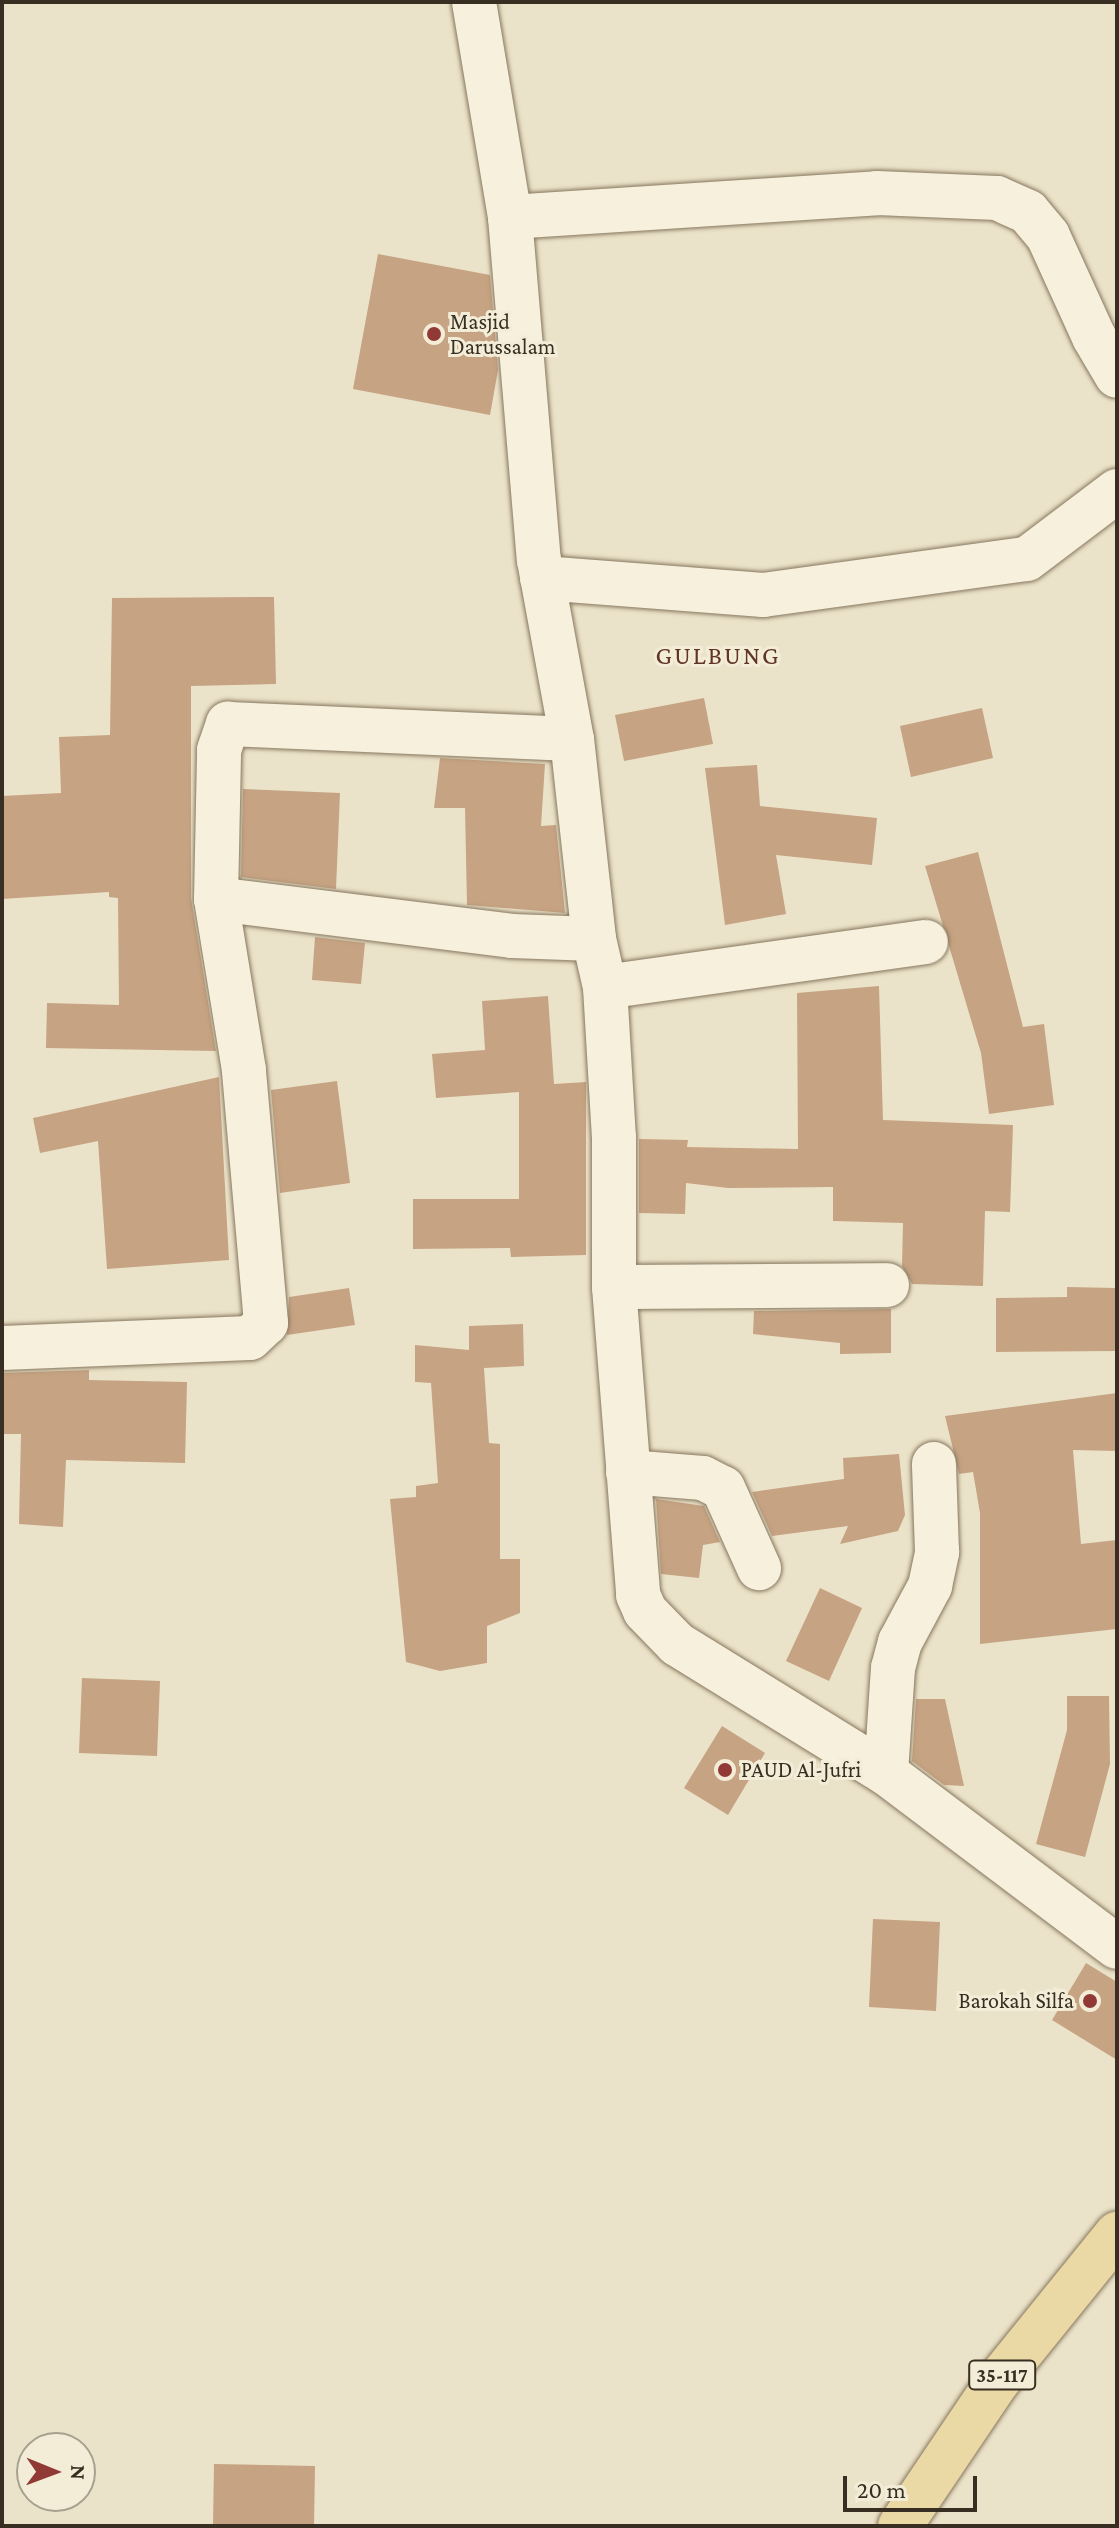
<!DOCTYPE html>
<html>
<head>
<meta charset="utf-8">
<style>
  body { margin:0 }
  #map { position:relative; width:1119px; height:2528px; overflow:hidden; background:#ebe3c9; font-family:"Crimson Pro",serif }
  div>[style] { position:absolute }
  .building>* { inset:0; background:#c6a382 }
  .roads { filter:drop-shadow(0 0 2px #87775f) drop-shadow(0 0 2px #87775f) }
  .street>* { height:44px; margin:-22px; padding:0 22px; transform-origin:22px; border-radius:22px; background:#f7f0dc }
  .primary>* { height:44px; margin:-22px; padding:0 22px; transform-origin:22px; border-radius:22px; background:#ebd9a5 }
  .dots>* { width:22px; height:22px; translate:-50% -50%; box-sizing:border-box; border:4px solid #f3edd8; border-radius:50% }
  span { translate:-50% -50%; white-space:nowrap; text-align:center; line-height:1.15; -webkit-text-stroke:6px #f3edd8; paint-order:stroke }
  .shield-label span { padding:2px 6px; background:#f3edd8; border:2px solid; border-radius:6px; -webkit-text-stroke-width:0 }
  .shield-label { font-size:20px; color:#382e21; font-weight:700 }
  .poi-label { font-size:22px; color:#382e21 }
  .left { translate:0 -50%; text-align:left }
  .right { translate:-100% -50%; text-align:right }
  .quarter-label { font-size:26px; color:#613524; letter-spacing:2px }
  .frame { position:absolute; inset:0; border:4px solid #382e21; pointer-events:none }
  .north { position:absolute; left:16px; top:2432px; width:80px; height:80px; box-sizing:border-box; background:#f3edd8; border:2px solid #a8a18f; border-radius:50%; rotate:91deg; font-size:22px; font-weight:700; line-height:32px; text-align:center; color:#382e21 }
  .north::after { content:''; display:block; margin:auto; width:28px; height:36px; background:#913934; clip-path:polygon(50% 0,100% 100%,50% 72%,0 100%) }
  .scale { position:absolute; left:843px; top:2476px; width:134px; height:36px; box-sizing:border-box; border:4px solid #382e21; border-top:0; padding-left:10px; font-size:24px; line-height:28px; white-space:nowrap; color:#382e21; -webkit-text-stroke:6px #f3edd8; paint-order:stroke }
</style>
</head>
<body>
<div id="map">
  <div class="building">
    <div style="clip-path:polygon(378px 254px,490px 275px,498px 370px,490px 415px,353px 389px)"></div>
    <div style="clip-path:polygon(274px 597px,276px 684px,191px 686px,191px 898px,216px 1051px,46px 1048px,47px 1003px,119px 1005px,118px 898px,109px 897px,109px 892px,2px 899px,2px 796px,61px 793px,59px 737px,110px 735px,112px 598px)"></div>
    <div style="clip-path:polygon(704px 698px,713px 744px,624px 761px,615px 715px)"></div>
    <div style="clip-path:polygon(982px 708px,993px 758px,911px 777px,900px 726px)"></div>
    <div style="clip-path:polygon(440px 758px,545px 764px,541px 826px,556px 825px,565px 913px,467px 905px,465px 808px,434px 808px)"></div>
    <div style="clip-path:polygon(757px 765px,760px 806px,877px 818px,872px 865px,776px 855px,786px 914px,725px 925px,705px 768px)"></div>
    <div style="clip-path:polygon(243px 789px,340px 793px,336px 889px,241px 877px)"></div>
    <div style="clip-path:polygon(978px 852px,1023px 1027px,1044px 1024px,1054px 1105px,989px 1114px,981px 1053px,925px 866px)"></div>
    <div style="clip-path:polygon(315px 937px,365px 943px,361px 984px,312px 980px)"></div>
    <div style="clip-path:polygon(879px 986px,883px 1120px,1013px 1125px,1010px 1212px,985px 1211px,983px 1286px,912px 1284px,902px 1266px,903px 1223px,833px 1221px,833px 1187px,728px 1188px,686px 1183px,685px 1214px,639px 1213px,639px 1139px,688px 1140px,687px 1147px,798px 1149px,797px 993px)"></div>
    <div style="clip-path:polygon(548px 996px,554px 1084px,586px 1082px,586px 1255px,511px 1257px,510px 1248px,413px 1249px,413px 1199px,519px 1199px,519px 1092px,436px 1098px,432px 1054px,485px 1050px,482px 1001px)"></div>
    <div style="clip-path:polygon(219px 1077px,229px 1260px,107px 1269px,98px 1141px,40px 1153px,33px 1118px)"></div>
    <div style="clip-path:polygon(337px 1081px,350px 1183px,280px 1193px,271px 1090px)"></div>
    <div style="clip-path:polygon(1067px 1287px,1117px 1288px,1117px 1351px,996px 1352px,996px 1298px,1067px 1297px)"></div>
    <div style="clip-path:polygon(349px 1288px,355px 1325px,287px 1335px,289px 1297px)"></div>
    <div style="clip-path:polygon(891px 1309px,891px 1353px,840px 1354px,840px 1343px,753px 1334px,754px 1311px)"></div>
    <div style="clip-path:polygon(523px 1324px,524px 1366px,484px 1368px,489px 1443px,500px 1444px,500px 1559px,520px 1559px,520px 1613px,487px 1626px,487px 1663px,440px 1671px,406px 1662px,390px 1499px,416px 1497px,416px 1486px,438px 1483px,431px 1383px,415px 1382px,415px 1345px,469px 1350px,469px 1326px)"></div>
    <div style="clip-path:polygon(89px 1370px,89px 1380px,187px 1382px,185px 1463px,66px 1460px,63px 1527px,19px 1524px,21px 1434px,2px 1434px,2px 1373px)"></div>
    <div style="clip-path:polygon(1117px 1393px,1117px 1451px,1073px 1450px,1081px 1544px,1117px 1540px,1117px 1629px,980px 1644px,980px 1513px,973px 1472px,959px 1474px,945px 1416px)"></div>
    <div style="clip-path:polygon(899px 1454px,905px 1515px,898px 1531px,840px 1544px,848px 1526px,772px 1536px,752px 1492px,844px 1479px,843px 1458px)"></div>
    <div style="clip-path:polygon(656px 1499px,704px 1506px,720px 1542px,703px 1545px,699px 1578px,661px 1574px)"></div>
    <div style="clip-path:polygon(820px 1588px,862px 1608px,829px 1681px,786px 1661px)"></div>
    <div style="clip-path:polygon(82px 1678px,160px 1681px,157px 1756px,79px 1753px)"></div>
    <div style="clip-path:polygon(1067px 1696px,1109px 1696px,1110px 1764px,1085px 1857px,1036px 1844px,1067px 1730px)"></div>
    <div style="clip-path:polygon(916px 1699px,945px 1699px,964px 1786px,944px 1785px,912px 1761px)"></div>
    <div style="clip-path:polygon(722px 1726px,765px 1753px,728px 1815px,684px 1788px)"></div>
    <div style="clip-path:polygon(873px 1919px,940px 1922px,936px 2011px,869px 2007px)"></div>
    <div style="clip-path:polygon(1086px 1963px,1117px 1982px,1117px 2060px,1052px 2020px)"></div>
    <div style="clip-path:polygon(214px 2464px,315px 2466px,314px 2526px,213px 2526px)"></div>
  </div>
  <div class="roads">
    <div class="street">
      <div style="left:474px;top:2px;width:218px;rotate:80.5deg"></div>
      <div style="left:510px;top:217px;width:344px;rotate:85.2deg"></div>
      <div style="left:539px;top:560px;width:182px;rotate:79.6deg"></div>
      <div style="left:572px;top:739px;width:201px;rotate:83.7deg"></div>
      <div style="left:594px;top:939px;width:49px;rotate:77.1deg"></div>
      <div style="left:605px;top:987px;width:150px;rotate:86.6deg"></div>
      <div style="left:614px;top:1137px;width:150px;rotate:90deg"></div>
      <div style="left:614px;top:1287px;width:309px;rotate:85.5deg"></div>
      <div style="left:638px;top:1595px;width:17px;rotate:66deg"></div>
      <div style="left:645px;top:1611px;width:46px;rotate:45.9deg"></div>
      <div style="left:677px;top:1644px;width:246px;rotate:31.7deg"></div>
      <div style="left:886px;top:1773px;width:289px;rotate:37deg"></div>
      <div style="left:510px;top:217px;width:368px;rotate:-3.7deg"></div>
      <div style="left:877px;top:193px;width:120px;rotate:2.4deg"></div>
      <div style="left:997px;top:198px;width:34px;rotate:24deg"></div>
      <div style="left:1028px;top:212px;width:31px;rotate:50deg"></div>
      <div style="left:1048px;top:236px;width:111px;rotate:65.5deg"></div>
      <div style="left:1094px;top:337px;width:45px;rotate:59.5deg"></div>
      <div style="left:542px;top:578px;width:222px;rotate:4.4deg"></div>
      <div style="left:763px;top:595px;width:266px;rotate:-7.8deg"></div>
      <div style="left:1027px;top:559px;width:113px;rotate:-37.1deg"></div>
      <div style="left:216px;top:899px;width:298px;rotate:7.1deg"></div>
      <div style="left:512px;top:936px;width:82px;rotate:2.1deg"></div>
      <div style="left:605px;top:987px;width:324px;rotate:-8deg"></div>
      <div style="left:614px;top:1287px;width:273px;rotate:-0.4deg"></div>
      <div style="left:2px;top:1348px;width:248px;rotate:-2.3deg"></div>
      <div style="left:250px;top:1338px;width:22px;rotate:-43deg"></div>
      <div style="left:266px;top:1323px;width:254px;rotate:-95deg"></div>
      <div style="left:244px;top:1070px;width:173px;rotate:-99.3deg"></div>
      <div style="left:216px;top:899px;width:149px;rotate:-88.8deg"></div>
      <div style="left:219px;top:750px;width:28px;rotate:-71deg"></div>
      <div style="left:228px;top:724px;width:344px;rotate:2.5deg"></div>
      <div style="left:628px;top:1472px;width:75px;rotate:4.6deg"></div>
      <div style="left:703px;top:1478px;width:22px;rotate:27deg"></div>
      <div style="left:723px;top:1488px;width:88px;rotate:65.8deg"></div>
      <div style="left:886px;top:1773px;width:105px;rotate:-86.2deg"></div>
      <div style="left:893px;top:1668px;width:27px;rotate:-75deg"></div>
      <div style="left:900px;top:1642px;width:64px;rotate:-61.8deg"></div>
      <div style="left:930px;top:1586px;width:35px;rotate:-78deg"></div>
      <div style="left:937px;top:1552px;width:88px;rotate:-92deg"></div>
    </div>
    <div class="primary">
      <div style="left:900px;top:2526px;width:174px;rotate:-56deg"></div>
      <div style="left:997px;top:2382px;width:191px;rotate:-51deg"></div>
    </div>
  </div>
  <div class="dots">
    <div style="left:434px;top:334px;background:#913934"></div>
    <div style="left:725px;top:1770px;background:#913934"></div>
    <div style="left:1090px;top:2001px;background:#913934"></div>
  </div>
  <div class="shield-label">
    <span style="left:1002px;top:2375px">35-117</span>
  </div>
  <div class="poi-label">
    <span class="left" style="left:450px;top:334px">Masjid<br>Darussalam</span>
    <span class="left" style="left:741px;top:1770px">PAUD Al-Jufri</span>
    <span class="right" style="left:1074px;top:2001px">Barokah Silfa</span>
  </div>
  <div class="quarter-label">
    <span style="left:718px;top:656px">GULBUNG</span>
  </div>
  <div class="frame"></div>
  <div class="north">N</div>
  <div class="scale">20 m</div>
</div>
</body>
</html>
